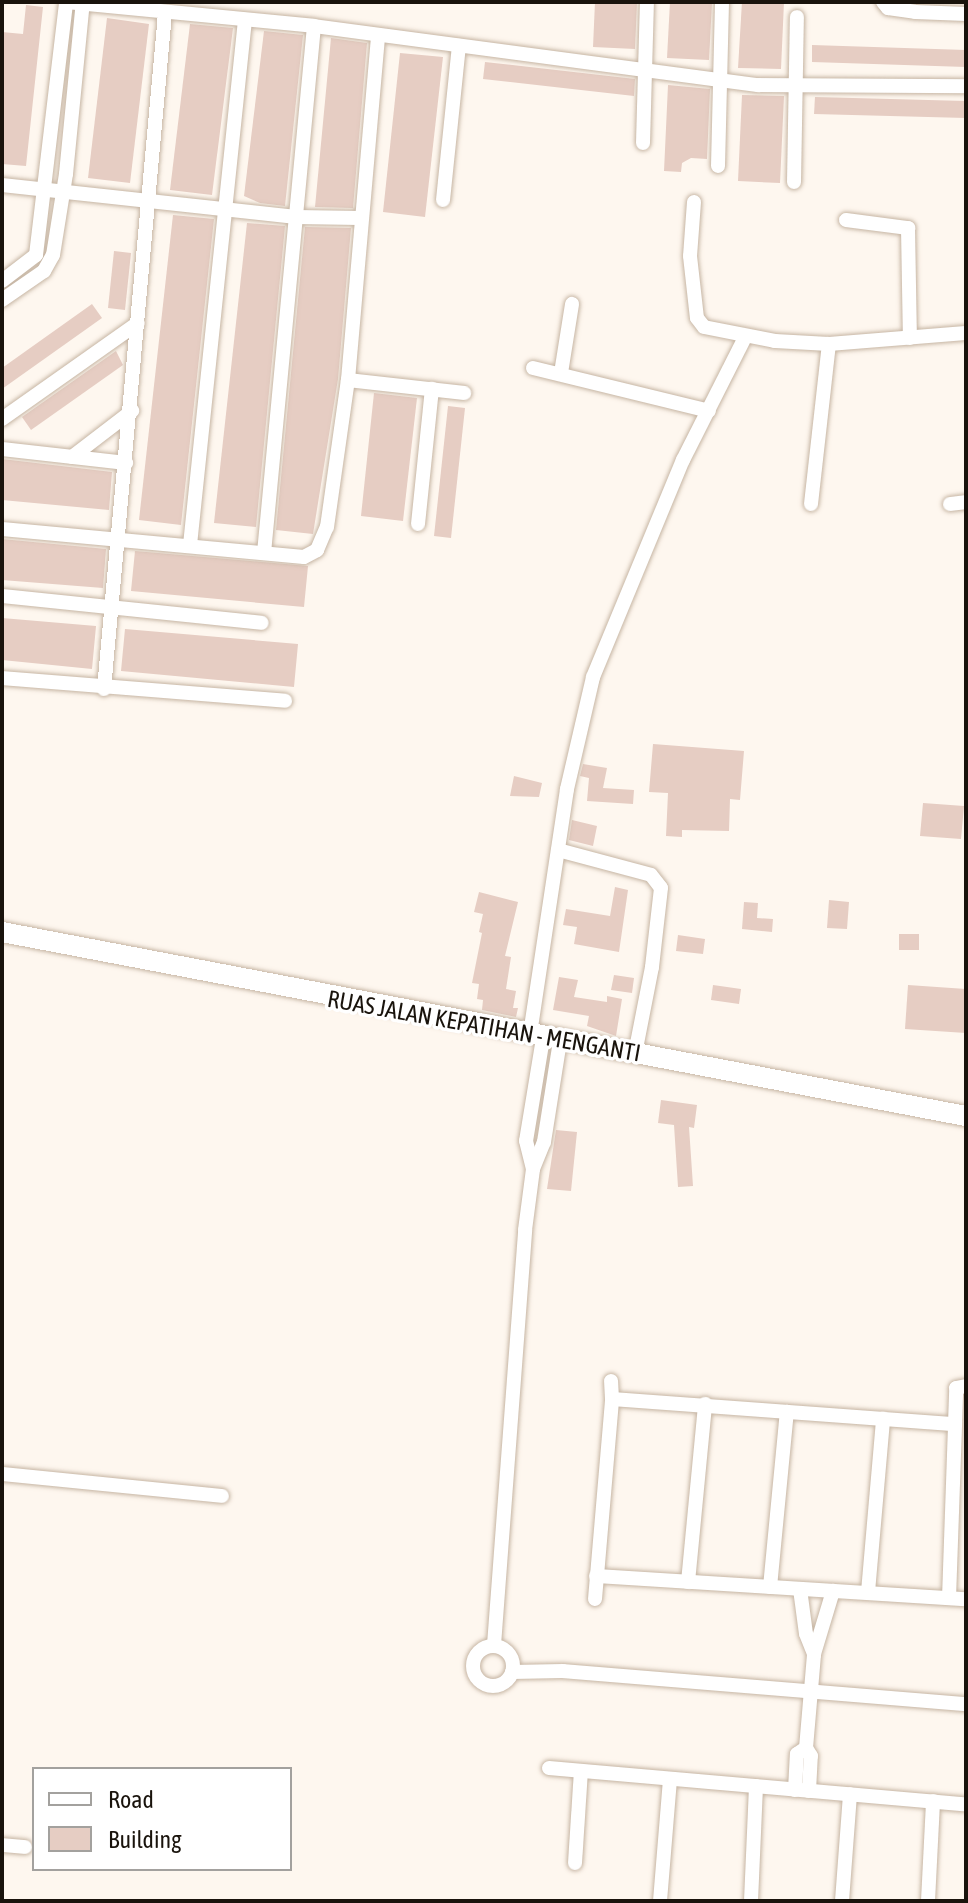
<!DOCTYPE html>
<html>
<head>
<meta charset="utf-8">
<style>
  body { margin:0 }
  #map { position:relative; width:968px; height:1903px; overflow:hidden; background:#fef7ef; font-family:"Asap Condensed",sans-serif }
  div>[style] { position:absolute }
  .building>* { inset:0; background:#e6cdc3 }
  .roads { filter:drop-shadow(0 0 2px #c6b5a3) drop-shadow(0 0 2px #c6b5a3) }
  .street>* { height:14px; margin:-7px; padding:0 7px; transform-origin:7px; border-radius:7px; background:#fff }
  .street>.ring { margin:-7px; padding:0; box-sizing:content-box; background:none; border:14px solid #fff; border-radius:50% }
  .secondary>* { height:20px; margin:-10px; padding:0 10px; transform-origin:10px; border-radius:10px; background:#fff }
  span { translate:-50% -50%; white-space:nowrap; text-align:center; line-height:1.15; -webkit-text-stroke:7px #fff; paint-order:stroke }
  .street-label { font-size:24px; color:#19130c }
  .frame { position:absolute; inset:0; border:4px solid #19130c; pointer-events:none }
  .legend { position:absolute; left:32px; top:1767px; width:260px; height:104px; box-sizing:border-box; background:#fff; border:2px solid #a3a19e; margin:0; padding:10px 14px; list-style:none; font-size:24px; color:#19130c }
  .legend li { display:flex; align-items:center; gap:16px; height:40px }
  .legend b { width:40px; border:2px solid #a3a19e }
</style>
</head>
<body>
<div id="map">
  <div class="building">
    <div style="clip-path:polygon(595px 2px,637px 2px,635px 49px,593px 47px)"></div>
    <div style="clip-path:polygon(670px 2px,712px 3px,709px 60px,667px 58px)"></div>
    <div style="clip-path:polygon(742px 2px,784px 2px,781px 69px,738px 68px)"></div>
    <div style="clip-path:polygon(26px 5px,43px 7px,26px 166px,2px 164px,2px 32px,23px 34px)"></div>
    <div style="clip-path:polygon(107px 18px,149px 24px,130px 183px,88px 178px)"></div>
    <div style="clip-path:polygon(190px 24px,233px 28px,212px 195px,170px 190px)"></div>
    <div style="clip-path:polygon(264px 31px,303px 35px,285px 206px,260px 203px,244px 196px)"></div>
    <div style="clip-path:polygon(331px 38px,367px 43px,353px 208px,315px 207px)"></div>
    <div style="clip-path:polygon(812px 45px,966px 50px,966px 67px,812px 62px)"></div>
    <div style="clip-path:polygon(400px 53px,443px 57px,425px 217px,383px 212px)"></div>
    <div style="clip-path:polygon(485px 62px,635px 79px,634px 96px,483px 79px)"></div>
    <div style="clip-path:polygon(668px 85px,710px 89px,707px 159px,691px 158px,682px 163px,681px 172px,664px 171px)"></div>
    <div style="clip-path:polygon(742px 95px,784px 96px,780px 183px,738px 181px)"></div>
    <div style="clip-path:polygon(815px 97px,966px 101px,966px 118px,814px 114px)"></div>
    <div style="clip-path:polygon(173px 215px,214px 219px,181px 525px,139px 520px)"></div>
    <div style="clip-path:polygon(247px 223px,285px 226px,256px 527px,214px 523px)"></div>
    <div style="clip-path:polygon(305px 227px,351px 228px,338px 379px,313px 534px,276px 530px)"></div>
    <div style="clip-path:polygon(114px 251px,131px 253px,125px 310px,108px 308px)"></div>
    <div style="clip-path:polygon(92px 304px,102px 318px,2px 389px,2px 368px)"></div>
    <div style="clip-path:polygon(116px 351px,123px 365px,31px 430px,22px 417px)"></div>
    <div style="clip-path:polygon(374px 393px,417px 398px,403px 521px,361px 516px)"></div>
    <div style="clip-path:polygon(448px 406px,465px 408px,451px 538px,434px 536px)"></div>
    <div style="clip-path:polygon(2px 459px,112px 472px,109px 510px,2px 500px)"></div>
    <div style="clip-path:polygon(2px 539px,106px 549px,103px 588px,2px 580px)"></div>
    <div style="clip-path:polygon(135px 551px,308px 566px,304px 607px,131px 591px)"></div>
    <div style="clip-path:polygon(2px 618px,96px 626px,92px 669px,2px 660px)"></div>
    <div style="clip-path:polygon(125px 629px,298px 644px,294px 687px,121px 671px)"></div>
    <div style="clip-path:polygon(653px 744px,744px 751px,740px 800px,730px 799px,729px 831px,682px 830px,682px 837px,666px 836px,668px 793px,649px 792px)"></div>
    <div style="clip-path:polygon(583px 764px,607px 768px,603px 788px,634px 790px,633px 804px,587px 801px,589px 778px,580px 776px)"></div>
    <div style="clip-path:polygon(514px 776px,542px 783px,539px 797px,510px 796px)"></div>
    <div style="clip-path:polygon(923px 803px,964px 806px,961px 839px,920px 836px)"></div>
    <div style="clip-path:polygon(572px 820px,597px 826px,593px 846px,569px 840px)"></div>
    <div style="clip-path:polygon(615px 887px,628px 890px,619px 952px,574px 944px,577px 927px,563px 925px,566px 909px,610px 916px)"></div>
    <div style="clip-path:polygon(479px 892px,518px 902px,505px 956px,511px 957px,506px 989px,516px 991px,513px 1008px,518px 1008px,516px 1017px,482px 1010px,483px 1000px,477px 999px,479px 984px,472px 983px,482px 933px,479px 932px,483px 914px,474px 912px)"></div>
    <div style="clip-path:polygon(829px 900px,849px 902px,847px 929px,827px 928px)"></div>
    <div style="clip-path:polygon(744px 902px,758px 903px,757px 918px,773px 919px,772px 932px,742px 929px)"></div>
    <div style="clip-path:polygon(899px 934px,919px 934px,919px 950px,899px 950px)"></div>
    <div style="clip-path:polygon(678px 935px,705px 939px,703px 954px,676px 951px)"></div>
    <div style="clip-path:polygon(614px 975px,634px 978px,632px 993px,611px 990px)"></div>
    <div style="clip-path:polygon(559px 977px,578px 980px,574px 997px,607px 1002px,607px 996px,622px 999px,616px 1036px,587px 1026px,589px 1016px,553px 1010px)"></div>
    <div style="clip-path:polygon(713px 985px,741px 989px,739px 1004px,711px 1000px)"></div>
    <div style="clip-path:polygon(908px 985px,966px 989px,966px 1033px,905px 1029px)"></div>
    <div style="clip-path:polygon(661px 1100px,697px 1105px,694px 1128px,689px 1127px,693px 1186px,678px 1187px,674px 1125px,658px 1123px)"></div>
    <div style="clip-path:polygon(556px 1130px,577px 1132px,571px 1191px,547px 1189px)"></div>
  </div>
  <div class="roads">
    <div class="street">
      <div style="left:66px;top:2px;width:249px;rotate:5.5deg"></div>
      <div style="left:314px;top:26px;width:448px;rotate:7.6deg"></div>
      <div style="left:758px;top:85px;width:208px;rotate:0.3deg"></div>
      <div style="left:883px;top:2px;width:8px;rotate:50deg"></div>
      <div style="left:888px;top:8px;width:27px;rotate:8deg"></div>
      <div style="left:915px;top:12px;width:51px;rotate:2.2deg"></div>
      <div style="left:643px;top:143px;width:141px;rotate:-88.4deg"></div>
      <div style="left:718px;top:166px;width:164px;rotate:-88.6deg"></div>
      <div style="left:794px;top:182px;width:165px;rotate:-89deg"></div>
      <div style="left:2px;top:185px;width:296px;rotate:6.2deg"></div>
      <div style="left:296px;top:217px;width:64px;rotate:0.9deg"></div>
      <div style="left:443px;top:200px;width:155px;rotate:-84.1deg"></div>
      <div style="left:694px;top:202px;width:54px;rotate:94.2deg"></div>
      <div style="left:690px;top:256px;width:62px;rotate:83.6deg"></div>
      <div style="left:697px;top:318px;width:11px;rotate:52deg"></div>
      <div style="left:704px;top:327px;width:72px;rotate:11.2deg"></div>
      <div style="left:775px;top:341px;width:54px;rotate:3.2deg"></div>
      <div style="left:829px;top:344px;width:137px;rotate:-4.6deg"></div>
      <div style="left:846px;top:220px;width:63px;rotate:7.4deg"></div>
      <div style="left:908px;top:228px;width:110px;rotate:89deg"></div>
      <div style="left:2px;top:281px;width:43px;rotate:-37.4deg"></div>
      <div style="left:36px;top:255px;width:255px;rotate:-83.2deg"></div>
      <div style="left:2px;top:300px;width:51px;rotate:-34.6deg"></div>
      <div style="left:44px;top:271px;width:18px;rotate:-61deg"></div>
      <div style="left:53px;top:255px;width:82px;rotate:-80.9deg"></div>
      <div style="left:66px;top:174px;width:173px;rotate:-84.4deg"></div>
      <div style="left:533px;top:368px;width:181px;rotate:13.7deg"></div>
      <div style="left:561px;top:373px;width:70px;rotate:-80.9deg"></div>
      <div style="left:348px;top:380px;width:117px;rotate:6.4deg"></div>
      <div style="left:2px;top:419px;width:166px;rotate:-35.2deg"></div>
      <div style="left:2px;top:449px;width:125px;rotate:6.4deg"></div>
      <div style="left:72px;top:457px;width:76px;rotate:-37.5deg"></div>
      <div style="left:811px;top:504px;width:161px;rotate:-83.6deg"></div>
      <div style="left:950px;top:504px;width:16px;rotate:-7deg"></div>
      <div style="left:418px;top:524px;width:136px;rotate:-84.1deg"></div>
      <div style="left:2px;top:529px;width:303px;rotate:5.3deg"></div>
      <div style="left:304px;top:557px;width:15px;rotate:-28deg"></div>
      <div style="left:317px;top:550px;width:25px;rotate:-67deg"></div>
      <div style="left:327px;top:527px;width:148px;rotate:-81.9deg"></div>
      <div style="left:348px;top:380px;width:346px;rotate:-85deg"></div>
      <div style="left:190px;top:545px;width:528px;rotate:-84.02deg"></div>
      <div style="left:264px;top:553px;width:529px;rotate:-84.58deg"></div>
      <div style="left:2px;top:596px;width:261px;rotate:5.9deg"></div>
      <div style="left:2px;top:678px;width:284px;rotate:4.6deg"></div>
      <div style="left:104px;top:689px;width:679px;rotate:-84.84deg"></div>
      <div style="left:558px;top:850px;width:96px;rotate:15deg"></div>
      <div style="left:651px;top:875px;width:16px;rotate:52deg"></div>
      <div style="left:661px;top:888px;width:80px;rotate:96.5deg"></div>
      <div style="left:652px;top:967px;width:89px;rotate:101.1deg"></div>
      <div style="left:530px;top:1034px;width:248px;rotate:-81.4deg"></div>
      <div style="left:567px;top:789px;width:115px;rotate:-76.9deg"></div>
      <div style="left:593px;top:677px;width:235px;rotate:-67.5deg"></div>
      <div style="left:683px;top:460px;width:138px;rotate:-63.2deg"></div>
      <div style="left:533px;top:1169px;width:29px;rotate:-104deg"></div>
      <div style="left:526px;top:1141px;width:104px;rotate:-80.6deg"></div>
      <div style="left:612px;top:1399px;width:344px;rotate:4.2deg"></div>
      <div style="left:955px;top:1424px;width:36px;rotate:-88deg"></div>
      <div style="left:956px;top:1388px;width:10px;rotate:-11deg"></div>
      <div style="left:2px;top:1474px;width:221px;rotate:5.7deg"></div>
      <div style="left:596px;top:1576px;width:371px;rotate:3.6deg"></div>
      <div style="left:688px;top:1582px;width:179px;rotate:-84.5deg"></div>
      <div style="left:770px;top:1587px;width:176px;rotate:-84.5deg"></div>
      <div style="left:800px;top:1589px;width:45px;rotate:82.4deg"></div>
      <div style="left:806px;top:1634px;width:22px;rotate:68deg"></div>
      <div style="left:868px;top:1592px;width:174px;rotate:-85deg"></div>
      <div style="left:949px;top:1598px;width:174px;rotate:-88deg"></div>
      <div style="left:595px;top:1599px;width:201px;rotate:-85.1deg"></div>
      <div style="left:612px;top:1399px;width:18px;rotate:-93deg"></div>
      <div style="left:494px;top:1645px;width:416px;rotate:-85.7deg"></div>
      <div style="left:525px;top:1230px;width:62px;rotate:-82.5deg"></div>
      <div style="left:533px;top:1169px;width:29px;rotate:-68deg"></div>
      <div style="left:544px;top:1142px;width:102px;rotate:-81deg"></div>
      <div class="ring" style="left:473px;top:1646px;width:26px;height:26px"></div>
      <div style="left:512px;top:1672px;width:51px;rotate:-1.1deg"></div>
      <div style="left:563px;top:1671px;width:404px;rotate:4.7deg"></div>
      <div style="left:549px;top:1768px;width:416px;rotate:5deg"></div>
      <div style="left:795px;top:1790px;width:36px;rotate:-87deg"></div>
      <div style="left:797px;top:1754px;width:11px;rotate:-34deg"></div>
      <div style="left:809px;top:1791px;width:35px;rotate:-87deg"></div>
      <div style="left:811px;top:1756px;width:9px;rotate:-122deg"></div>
      <div style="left:806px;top:1748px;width:94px;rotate:-85.1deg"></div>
      <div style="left:814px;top:1654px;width:66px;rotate:-73.2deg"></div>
      <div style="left:2px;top:1845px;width:23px;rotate:5deg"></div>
      <div style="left:575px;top:1863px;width:92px;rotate:-86.3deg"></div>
      <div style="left:660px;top:1901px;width:122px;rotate:-85.3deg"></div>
      <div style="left:751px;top:1901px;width:115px;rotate:-87.5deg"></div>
      <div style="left:842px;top:1901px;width:107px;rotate:-85.7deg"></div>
      <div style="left:928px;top:1901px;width:100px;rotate:-87.1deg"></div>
    </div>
    <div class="secondary">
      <div style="left:2px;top:932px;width:981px;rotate:10.81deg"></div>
    </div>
  </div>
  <div class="street-label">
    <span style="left:484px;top:1026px;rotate:10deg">RUAS JALAN KEPATIHAN - MENGANTI</span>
  </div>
  <div class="frame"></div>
  <ul class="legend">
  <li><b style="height:10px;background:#fff"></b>Road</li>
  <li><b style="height:22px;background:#e6cdc3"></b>Building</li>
  </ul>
</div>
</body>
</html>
